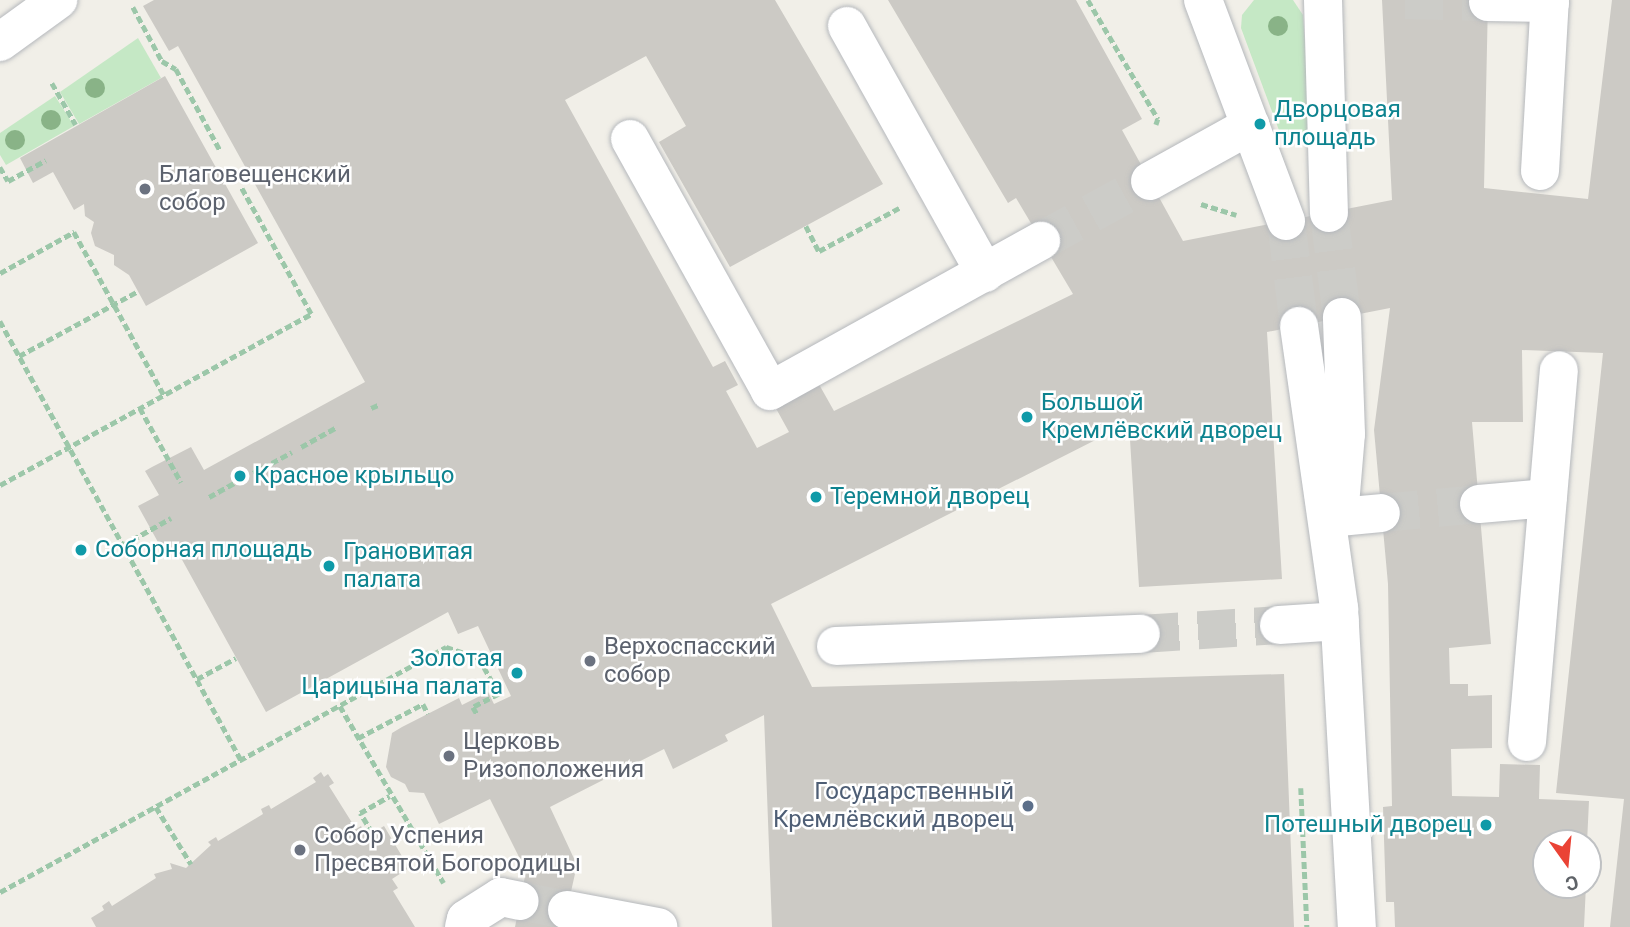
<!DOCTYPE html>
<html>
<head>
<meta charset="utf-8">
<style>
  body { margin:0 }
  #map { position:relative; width:1630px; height:927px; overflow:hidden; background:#f1efe8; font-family:Roboto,sans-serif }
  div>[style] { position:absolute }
  .green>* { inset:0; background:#c5e8c5 }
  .building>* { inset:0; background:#cccac5 }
  .minor-tunnel>* { height:38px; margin-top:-19px; transform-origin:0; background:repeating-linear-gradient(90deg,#ccccc8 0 38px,transparent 0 57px) }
  .path>* { height:4.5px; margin-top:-2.25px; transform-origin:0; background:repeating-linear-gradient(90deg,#9cc7a9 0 7px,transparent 0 10.5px) }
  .roads { filter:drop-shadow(0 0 2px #b5b8bc) drop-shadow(0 0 2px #b5b8bc) }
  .minor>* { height:38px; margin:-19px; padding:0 19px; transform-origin:19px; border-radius:19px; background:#fff }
  .trees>* { width:20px; height:20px; margin:-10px; border-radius:50%; background:#89b387 }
  .dots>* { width:19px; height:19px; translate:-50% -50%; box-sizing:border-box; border:4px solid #fff; border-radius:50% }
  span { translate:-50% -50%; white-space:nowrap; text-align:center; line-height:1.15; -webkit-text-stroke:5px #fff; paint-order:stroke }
  .culture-label { font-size:24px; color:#0d838f }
  .left { translate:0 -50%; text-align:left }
  .right { translate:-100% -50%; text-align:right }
  .worship-label { font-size:24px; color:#5b616d }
  .service-label { font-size:24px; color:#4e5e75 }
  .north { position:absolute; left:1532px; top:829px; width:70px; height:70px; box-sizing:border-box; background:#fff; border:2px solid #bfc1c3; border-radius:50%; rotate:165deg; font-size:19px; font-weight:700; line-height:28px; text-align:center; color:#5f6368 }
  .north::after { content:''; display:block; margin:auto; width:24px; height:32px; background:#ea4335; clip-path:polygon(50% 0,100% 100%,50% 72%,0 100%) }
</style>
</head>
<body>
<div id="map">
  <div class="green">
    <div style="clip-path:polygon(1254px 0,1293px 0,1303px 15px,1311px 127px,1297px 141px,1280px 133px,1241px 28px,1242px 15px)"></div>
    <div style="clip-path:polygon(138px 38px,161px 78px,79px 124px,60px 92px)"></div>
    <div style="clip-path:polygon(55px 96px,74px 126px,6px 165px,0 155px,0 133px)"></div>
  </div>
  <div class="building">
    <div style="clip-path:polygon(154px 0,775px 0,883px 184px,730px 267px,659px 142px,686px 126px,646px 56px,565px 100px,713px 367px,725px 361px,738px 385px,726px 391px,757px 448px,789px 432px,773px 403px,816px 379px,834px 411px,1073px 294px,1016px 198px,1008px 203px,888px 0,1076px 0,1142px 119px,1122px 130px,1183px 241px,1392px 200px,1382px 0,1488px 0,1484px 188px,1588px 199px,1612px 0,1630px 0,1630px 927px,1610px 927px,1624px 799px,1556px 793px,1603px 353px,1522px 350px,1523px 422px,1472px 422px,1491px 644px,1449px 648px,1450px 684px,1468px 684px,1468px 696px,1492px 695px,1492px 748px,1451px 749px,1452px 796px,1499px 797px,1500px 764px,1540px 765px,1539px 799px,1589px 801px,1587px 843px,1546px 843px,1546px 885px,1586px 885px,1584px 927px,1395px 927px,1394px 902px,1386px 902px,1383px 807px,1392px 806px,1388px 584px,1374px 430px,1390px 308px,1267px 332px,1282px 579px,1139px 587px,1129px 423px,771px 604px,812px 687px,1284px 674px,1294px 927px,772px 927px,764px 715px,725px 735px,728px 741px,673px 769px,664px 749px,550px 807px,577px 865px,563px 927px,515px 927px,526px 871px,490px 799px,439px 824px,424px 793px,409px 792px,405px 784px,391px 777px,386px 767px,392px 733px,402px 727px,459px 698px,462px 705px,488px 692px,494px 704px,511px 696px,478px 626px,458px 634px,448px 612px,266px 712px,175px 547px,164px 553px,138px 506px,159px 495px,145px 471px,152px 467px,191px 447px,204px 470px,365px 382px,178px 46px,169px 51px,143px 6px)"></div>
    <div style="clip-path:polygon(165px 76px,258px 243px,146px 306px,129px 275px,114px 265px,114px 255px,95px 246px,91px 233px,94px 222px,85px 216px,84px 204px,74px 210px,53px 172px,33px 183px,20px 158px)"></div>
    <div style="clip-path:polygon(321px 772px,324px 777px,328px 774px,334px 783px,329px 786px,356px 829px,361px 826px,366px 837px,384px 826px,409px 868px,392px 879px,398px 888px,393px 891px,415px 927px,96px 927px,91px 918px,104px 910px,102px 906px,109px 901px,112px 906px,156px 878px,154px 874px,172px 869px,170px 863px,186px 868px,211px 845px,208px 842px,216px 837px,218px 841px,263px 814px,261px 809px,269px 805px,271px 809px,316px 782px,313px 778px)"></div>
  </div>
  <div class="minor-tunnel">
    <div style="left:1405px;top:0;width:83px;rotate:1.4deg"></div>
    <div style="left:1329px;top:213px;width:105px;rotate:82.9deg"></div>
    <div style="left:1286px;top:221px;width:106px;rotate:82.9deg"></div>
    <div style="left:1041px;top:241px;width:124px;rotate:-28.8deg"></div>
    <div style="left:1381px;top:513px;width:98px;rotate:-5.2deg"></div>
    <div style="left:1141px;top:634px;width:138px;rotate:-3.7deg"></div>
    <div style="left:520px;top:901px;width:48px;rotate:10.8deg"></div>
  </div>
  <div class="path">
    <div style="left:1088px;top:0;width:138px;rotate:59.5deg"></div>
    <div style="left:1158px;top:119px;width:6px;rotate:108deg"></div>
    <div style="left:133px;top:7px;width:61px;rotate:61.8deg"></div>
    <div style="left:162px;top:61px;width:16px;rotate:30deg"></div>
    <div style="left:176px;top:69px;width:92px;rotate:61.5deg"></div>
    <div style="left:52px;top:83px;width:48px;rotate:60.3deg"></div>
    <div style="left:0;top:167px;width:16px;rotate:60deg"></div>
    <div style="left:8px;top:181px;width:43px;rotate:-28.9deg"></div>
    <div style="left:1201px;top:204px;width:37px;rotate:17deg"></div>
    <div style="left:806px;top:226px;width:28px;rotate:63deg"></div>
    <div style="left:819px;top:251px;width:91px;rotate:-28.3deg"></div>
    <div style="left:0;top:273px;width:85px;rotate:-29deg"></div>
    <div style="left:74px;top:232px;width:186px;rotate:61.1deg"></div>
    <div style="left:0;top:321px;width:501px;rotate:61.23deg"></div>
    <div style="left:19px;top:356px;width:136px;rotate:-28.6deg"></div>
    <div style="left:140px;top:408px;width:85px;rotate:61deg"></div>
    <div style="left:371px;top:408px;width:8px;rotate:-23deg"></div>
    <div style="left:301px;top:447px;width:41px;rotate:-29.1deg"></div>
    <div style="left:253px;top:473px;width:44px;rotate:-28.3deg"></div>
    <div style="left:0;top:485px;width:355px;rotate:-28.8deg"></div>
    <div style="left:311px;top:314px;width:145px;rotate:-118.9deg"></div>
    <div style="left:209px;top:497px;width:39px;rotate:-29deg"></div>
    <div style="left:123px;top:545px;width:55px;rotate:-29.4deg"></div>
    <div style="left:197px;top:679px;width:44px;rotate:-28.3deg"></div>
    <div style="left:340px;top:706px;width:205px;rotate:59.6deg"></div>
    <div style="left:358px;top:738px;width:73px;rotate:-27.6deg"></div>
    <div style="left:423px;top:704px;width:11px;rotate:63deg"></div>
    <div style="left:1301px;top:788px;width:139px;rotate:87.5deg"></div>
    <div style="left:156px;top:807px;width:67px;rotate:58.4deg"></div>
    <div style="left:372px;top:833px;width:23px;rotate:-121deg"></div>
    <div style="left:360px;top:813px;width:34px;rotate:-30deg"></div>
    <div style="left:0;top:892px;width:509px;rotate:-28.78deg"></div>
    <div style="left:446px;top:647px;width:35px;rotate:18deg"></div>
    <div style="left:479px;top:658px;width:41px;rotate:60.9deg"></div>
    <div style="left:499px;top:694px;width:29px;rotate:153deg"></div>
    <div style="left:473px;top:707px;width:8px;rotate:60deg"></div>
  </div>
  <div class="roads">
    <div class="minor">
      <div style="left:1203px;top:0;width:236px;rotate:69.4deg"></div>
      <div style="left:1323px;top:0;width:213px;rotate:88.4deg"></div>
      <div style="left:1488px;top:2px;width:62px;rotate:0.9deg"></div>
      <div style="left:847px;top:26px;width:283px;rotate:60.8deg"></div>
      <div style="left:0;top:42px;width:72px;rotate:-35.9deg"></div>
      <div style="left:630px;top:139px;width:288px;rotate:60.9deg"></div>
      <div style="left:770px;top:391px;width:310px;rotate:-29deg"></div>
      <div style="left:1540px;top:171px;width:171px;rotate:-86.7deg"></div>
      <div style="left:1150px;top:181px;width:115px;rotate:-29deg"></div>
      <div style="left:1299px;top:326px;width:285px;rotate:81.9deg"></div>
      <div style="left:1339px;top:608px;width:320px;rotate:86.8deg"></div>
      <div style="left:1479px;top:504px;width:69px;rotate:-5deg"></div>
      <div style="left:1340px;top:505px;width:71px;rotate:-85.2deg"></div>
      <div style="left:1346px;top:434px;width:117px;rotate:-92deg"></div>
      <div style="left:1339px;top:517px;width:42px;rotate:-5.4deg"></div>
      <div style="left:1279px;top:625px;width:61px;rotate:-3.8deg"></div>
      <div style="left:836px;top:646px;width:305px;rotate:-2.3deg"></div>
      <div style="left:1527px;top:742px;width:373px;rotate:-85.1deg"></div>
      <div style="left:567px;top:910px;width:93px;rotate:10.6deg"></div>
      <div style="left:464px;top:927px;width:8px;rotate:-76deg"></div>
      <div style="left:466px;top:919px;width:41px;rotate:-32.2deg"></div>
      <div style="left:501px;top:897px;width:19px;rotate:12deg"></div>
    </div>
  </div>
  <div class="trees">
    <div style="left:1278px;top:26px"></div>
    <div style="left:95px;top:88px"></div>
    <div style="left:51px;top:120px"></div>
    <div style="left:15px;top:140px"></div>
  </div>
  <div class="dots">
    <div style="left:1260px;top:124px;background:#0f9aa8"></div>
    <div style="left:145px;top:189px;background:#6b7280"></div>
    <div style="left:1027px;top:417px;background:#0f9aa8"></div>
    <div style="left:240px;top:476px;background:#0f9aa8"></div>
    <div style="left:816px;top:497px;background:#0f9aa8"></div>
    <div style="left:81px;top:550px;background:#0f9aa8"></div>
    <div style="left:329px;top:566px;background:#0f9aa8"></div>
    <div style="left:590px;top:661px;background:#6b7280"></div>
    <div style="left:517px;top:673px;background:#0f9aa8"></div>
    <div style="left:449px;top:756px;background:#6b7280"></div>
    <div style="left:1028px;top:806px;background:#5c6f8a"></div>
    <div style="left:1486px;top:825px;background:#0f9aa8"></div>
    <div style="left:300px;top:850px;background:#6b7280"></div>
  </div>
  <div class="culture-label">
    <span class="left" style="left:1274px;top:124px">Дворцовая<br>площадь</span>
    <span class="left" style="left:1041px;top:417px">Большой<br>Кремлёвский дворец</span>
    <span class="left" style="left:254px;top:476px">Красное крыльцо</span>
    <span class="left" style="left:830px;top:497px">Теремной дворец</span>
    <span class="left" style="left:95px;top:550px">Соборная площадь</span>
    <span class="left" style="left:343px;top:566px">Грановитая<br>палата</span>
    <span class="right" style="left:503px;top:673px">Золотая<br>Царицына палата</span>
    <span class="right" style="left:1472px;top:825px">Потешный дворец</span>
  </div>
  <div class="worship-label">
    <span class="left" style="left:159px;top:189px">Благовещенский<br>собор</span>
    <span class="left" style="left:604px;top:661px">Верхоспасский<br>собор</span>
    <span class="left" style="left:463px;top:756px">Церковь<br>Ризоположения</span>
    <span class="left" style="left:314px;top:850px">Собор Успения<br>Пресвятой Богородицы</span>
  </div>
  <div class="service-label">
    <span class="right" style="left:1014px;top:806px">Государственный<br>Кремлёвский дворец</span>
  </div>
  <div class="north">С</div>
</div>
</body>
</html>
